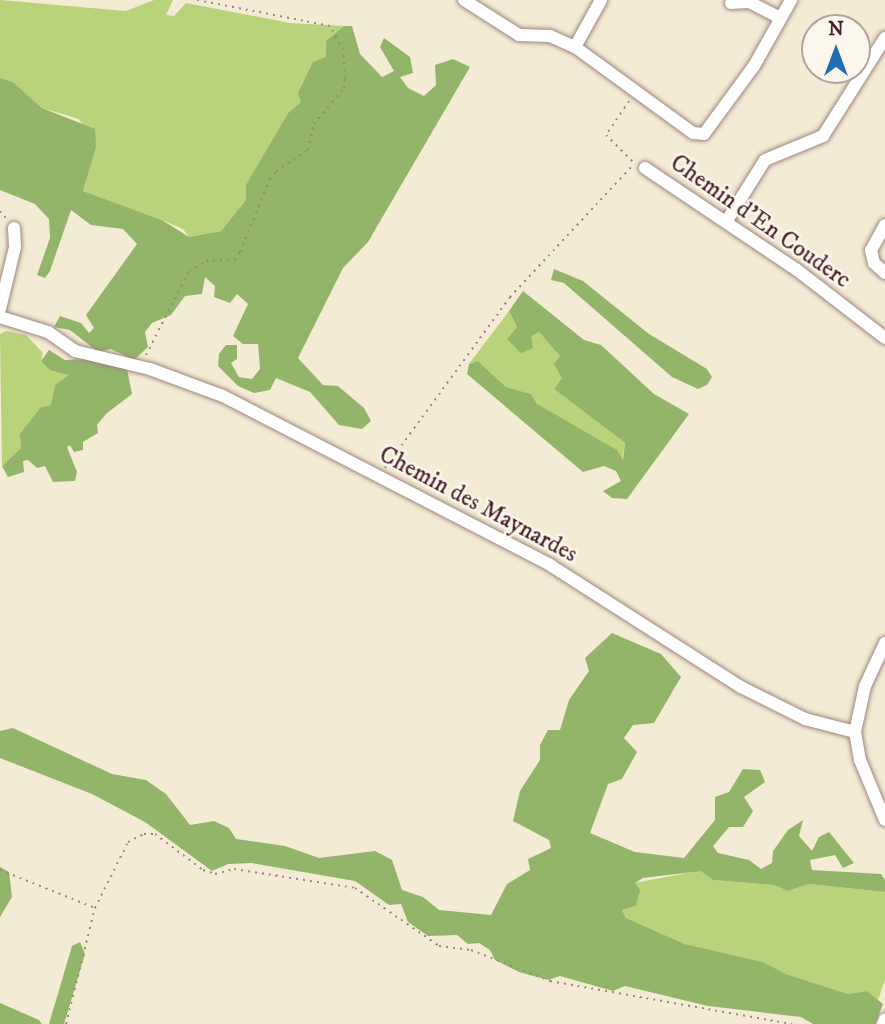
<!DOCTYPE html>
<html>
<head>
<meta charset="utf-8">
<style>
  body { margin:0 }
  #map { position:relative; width:885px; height:1024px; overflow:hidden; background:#f4ebd4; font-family:"IM FELL DW Pica",serif }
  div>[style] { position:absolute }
  .green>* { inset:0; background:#b8d379 }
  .forest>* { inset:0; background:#92b569 }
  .path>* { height:2px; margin-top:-1px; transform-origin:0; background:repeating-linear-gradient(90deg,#9f8580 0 2px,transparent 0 7px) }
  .roads { filter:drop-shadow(0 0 2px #9f8580) drop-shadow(0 0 2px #9f8580) }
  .minor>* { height:12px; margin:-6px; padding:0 6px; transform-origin:6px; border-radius:6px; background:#fff }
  span { translate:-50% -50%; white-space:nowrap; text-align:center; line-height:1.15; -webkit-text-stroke:5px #fbf7ec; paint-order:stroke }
  .street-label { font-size:24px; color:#4a1f2b }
  .north { position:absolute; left:801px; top:14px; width:70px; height:70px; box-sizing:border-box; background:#fbf7ec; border:2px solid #b4a19f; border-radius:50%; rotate:0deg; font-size:19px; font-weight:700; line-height:28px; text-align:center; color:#4a1f2b }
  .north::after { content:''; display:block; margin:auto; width:24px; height:32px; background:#1f6fb2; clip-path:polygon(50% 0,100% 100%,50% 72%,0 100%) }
</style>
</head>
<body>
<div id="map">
  <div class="green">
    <div style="clip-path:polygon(0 0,126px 11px,154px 0,173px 0,166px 15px,174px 16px,186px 3px,290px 23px,344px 26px,326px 41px,326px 57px,301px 102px,288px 113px,247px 184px,246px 200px,221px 231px,189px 237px,183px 229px,162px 220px,83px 191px,96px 148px,79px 119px,42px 108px,13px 82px,0 78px)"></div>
    <div style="clip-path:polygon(509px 311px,517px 327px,507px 339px,538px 331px,561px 356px,562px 378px,554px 389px,625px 443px,622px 461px,537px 404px,531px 394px,506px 387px,478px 361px,469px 364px)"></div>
    <div style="clip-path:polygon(6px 331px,26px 335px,43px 353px,41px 361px,69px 374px,51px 405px,41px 407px,21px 448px,2px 466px,0 334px)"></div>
    <div style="clip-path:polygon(702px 870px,713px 880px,774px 885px,788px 891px,809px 884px,885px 892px,885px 980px,878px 1000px,867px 991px,848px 994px,786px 974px,763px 962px,685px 944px,626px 918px,622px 910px,636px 906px,635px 883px)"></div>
  </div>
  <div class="forest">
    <div style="clip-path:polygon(344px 26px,352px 26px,360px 54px,382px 77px,394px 71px,380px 47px,384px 38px,410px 57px,413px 73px,400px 77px,408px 88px,424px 96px,436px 85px,435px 65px,453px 59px,470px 67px,368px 242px,343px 268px,298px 358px,323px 385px,338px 386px,364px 408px,371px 421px,362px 429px,339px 425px,310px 392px,276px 378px,270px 390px,254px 393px,238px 386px,218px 366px,219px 354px,226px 345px,237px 345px,237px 359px,231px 363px,239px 377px,252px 379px,260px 369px,258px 344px,243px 344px,233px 336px,248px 304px,237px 294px,230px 303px,214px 297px,215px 286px,205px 277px,202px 294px,185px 296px,171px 315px,152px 323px,145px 332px,148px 347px,134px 360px,111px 349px,98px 352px,70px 330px,54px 327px,60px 316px,81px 323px,89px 333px,94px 328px,86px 315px,137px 244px,123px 229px,91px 225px,71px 210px,50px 271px,45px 278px,37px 275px,50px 238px,49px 219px,35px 204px,0 190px,0 78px,13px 82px,42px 108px,95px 129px,96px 148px,83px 191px,162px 220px,189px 237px,221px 231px,246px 200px,246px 185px,288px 113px,301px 102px,298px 93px,313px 62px,326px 57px,326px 41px)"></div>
    <div style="clip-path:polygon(554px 269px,583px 281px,649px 334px,707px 369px,712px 377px,707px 385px,698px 389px,672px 377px,564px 283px,551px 280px)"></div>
    <div style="clip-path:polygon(523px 291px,584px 340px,601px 345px,654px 394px,689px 414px,627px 499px,612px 498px,603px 491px,621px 481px,616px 471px,604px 466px,583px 472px,467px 374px,469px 364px,478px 361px,506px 387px,531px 394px,537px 404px,617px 450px,623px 460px,625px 443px,554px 389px,562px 378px,554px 364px,560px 356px,539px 332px,531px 336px,533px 348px,521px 353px,507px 339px,517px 327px,509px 311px)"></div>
    <div style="clip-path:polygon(49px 350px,65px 360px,88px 359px,127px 369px,132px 394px,107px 413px,97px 425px,98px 433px,83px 442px,83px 450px,74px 452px,70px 445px,67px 447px,77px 472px,75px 481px,53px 482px,45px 466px,37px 468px,28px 460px,23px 461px,24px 472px,8px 477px,2px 466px,21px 448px,20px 434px,41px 407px,51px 405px,55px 385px,69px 375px,50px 370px,41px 361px)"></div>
    <div style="clip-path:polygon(612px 633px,661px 654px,681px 677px,654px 723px,633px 725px,624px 738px,637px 752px,622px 779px,608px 784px,590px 833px,635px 852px,684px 858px,715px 820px,715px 797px,729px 792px,743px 769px,760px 770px,765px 782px,744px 797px,753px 811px,743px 827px,729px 827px,713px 846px,718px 853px,749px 860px,761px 869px,772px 863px,773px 851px,788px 830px,803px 820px,799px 836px,812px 851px,819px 837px,829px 832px,854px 863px,843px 868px,835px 855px,810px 860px,812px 870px,881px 874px,885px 880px,885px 892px,809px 884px,788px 891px,774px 885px,713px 880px,701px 871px,643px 878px,635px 883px,640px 890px,636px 906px,622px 910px,626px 918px,685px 944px,763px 962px,786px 974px,848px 994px,867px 991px,883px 1004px,875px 1024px,813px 1024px,801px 1017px,708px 1006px,625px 986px,613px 991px,560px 976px,548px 980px,519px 972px,495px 960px,490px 950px,479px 943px,468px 944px,457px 935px,428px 936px,408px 922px,401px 904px,389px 905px,355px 881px,251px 863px,228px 864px,212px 871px,145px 822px,92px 794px,0 758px,0 731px,13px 728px,112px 774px,146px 780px,166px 794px,190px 825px,214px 821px,229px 828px,236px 839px,285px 846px,319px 858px,375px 851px,392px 860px,402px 890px,423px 897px,439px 910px,491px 915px,507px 884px,530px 870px,528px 859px,551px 848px,549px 840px,513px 821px,520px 791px,540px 760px,540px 745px,548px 730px,560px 730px,569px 700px,589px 671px,585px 658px)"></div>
    <div style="clip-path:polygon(0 867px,9px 872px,12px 897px,0 917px)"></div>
    <div style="clip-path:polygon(80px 942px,85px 954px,64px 1024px,49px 1024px,72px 946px)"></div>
    <div style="clip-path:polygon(0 1003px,39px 1020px,42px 1024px,0 1024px)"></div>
  </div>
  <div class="path">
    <div style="left:629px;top:101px;width:41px;rotate:124.1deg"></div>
    <div style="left:606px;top:135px;width:40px;rotate:45deg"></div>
    <div style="left:0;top:211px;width:9px;rotate:49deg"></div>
    <div style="left:146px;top:355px;width:94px;rotate:-62.9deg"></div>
    <div style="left:189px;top:271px;width:20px;rotate:-30deg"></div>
    <div style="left:206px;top:261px;width:29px;rotate:-2deg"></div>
    <div style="left:235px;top:260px;width:9px;rotate:-58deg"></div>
    <div style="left:240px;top:252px;width:79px;rotate:-67.7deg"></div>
    <div style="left:270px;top:179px;width:10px;rotate:-53deg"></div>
    <div style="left:276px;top:171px;width:38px;rotate:-33deg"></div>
    <div style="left:308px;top:150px;width:27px;rotate:-77deg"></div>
    <div style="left:314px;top:124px;width:47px;rotate:-50.2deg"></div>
    <div style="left:344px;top:88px;width:10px;rotate:-84deg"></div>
    <div style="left:345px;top:78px;width:28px;rotate:-94deg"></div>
    <div style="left:343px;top:50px;width:27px;rotate:-118deg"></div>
    <div style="left:330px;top:26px;width:135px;rotate:-168.9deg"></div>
    <div style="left:385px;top:468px;width:212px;rotate:-53.8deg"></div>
    <div style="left:510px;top:297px;width:182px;rotate:-47deg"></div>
    <div style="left:0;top:870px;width:102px;rotate:21.8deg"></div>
    <div style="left:66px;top:1024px;width:120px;rotate:-76deg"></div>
    <div style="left:95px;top:908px;width:74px;rotate:-63.4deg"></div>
    <div style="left:128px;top:842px;width:18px;rotate:-27deg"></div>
    <div style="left:144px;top:834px;width:11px"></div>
    <div style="left:155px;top:834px;width:60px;rotate:36.9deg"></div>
    <div style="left:203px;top:870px;width:13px;rotate:18deg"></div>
    <div style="left:215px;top:874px;width:20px;rotate:-15deg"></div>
    <div style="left:234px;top:869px;width:122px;rotate:8.9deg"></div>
    <div style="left:355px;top:888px;width:102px;rotate:34.6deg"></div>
    <div style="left:439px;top:946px;width:32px;rotate:7deg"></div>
    <div style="left:471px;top:950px;width:85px;rotate:21.4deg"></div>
    <div style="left:550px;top:981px;width:246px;rotate:10.1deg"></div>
  </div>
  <div class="roads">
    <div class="minor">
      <div style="left:464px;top:0;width:65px;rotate:32.5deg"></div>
      <div style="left:519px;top:35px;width:31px;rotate:2deg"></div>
      <div style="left:550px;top:36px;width:27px;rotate:24deg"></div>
      <div style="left:575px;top:47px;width:54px;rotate:-61deg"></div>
      <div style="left:731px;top:3px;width:18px;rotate:-3deg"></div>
      <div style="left:749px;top:2px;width:35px;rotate:27deg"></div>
      <div style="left:575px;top:47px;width:146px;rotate:36.1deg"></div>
      <div style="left:693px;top:133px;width:11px;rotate:5deg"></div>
      <div style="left:704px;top:134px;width:84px;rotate:-53.7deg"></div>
      <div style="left:754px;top:66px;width:76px;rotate:-60.7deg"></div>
      <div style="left:645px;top:168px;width:183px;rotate:33.9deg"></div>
      <div style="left:797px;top:270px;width:111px;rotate:37.7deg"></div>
      <div style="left:726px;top:222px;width:73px;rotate:-57.8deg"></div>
      <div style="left:765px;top:160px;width:63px;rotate:-22.5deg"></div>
      <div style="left:823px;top:136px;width:116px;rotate:-57.7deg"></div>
      <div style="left:885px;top:225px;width:29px;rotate:119deg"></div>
      <div style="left:871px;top:250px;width:13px;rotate:77deg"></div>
      <div style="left:874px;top:263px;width:15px;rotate:42deg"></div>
      <div style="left:0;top:309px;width:64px;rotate:-76.4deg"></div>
      <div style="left:15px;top:247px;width:19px;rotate:-93deg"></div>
      <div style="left:0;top:317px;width:50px;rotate:17.4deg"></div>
      <div style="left:48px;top:332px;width:33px;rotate:35deg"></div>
      <div style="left:75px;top:351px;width:77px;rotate:13.5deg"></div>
      <div style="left:150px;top:369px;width:78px;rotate:20.3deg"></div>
      <div style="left:223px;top:396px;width:368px;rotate:27.3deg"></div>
      <div style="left:550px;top:565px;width:227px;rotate:32.6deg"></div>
      <div style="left:741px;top:687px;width:72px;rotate:26.6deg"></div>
      <div style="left:805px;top:719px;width:52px;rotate:14.6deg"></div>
      <div style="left:885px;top:643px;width:47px;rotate:114.9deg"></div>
      <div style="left:865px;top:686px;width:47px;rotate:102.3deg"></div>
      <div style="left:855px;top:732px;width:28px;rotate:80deg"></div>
      <div style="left:860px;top:760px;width:65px;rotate:67.4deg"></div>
      <div style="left:883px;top:1024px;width:5px;rotate:-68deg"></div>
    </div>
  </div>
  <div class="street-label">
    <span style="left:760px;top:222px;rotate:35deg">Chemin d'En Couderc</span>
    <span style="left:478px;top:505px;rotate:28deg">Chemin des Maynardes</span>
  </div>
  <div class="north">N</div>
</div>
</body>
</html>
